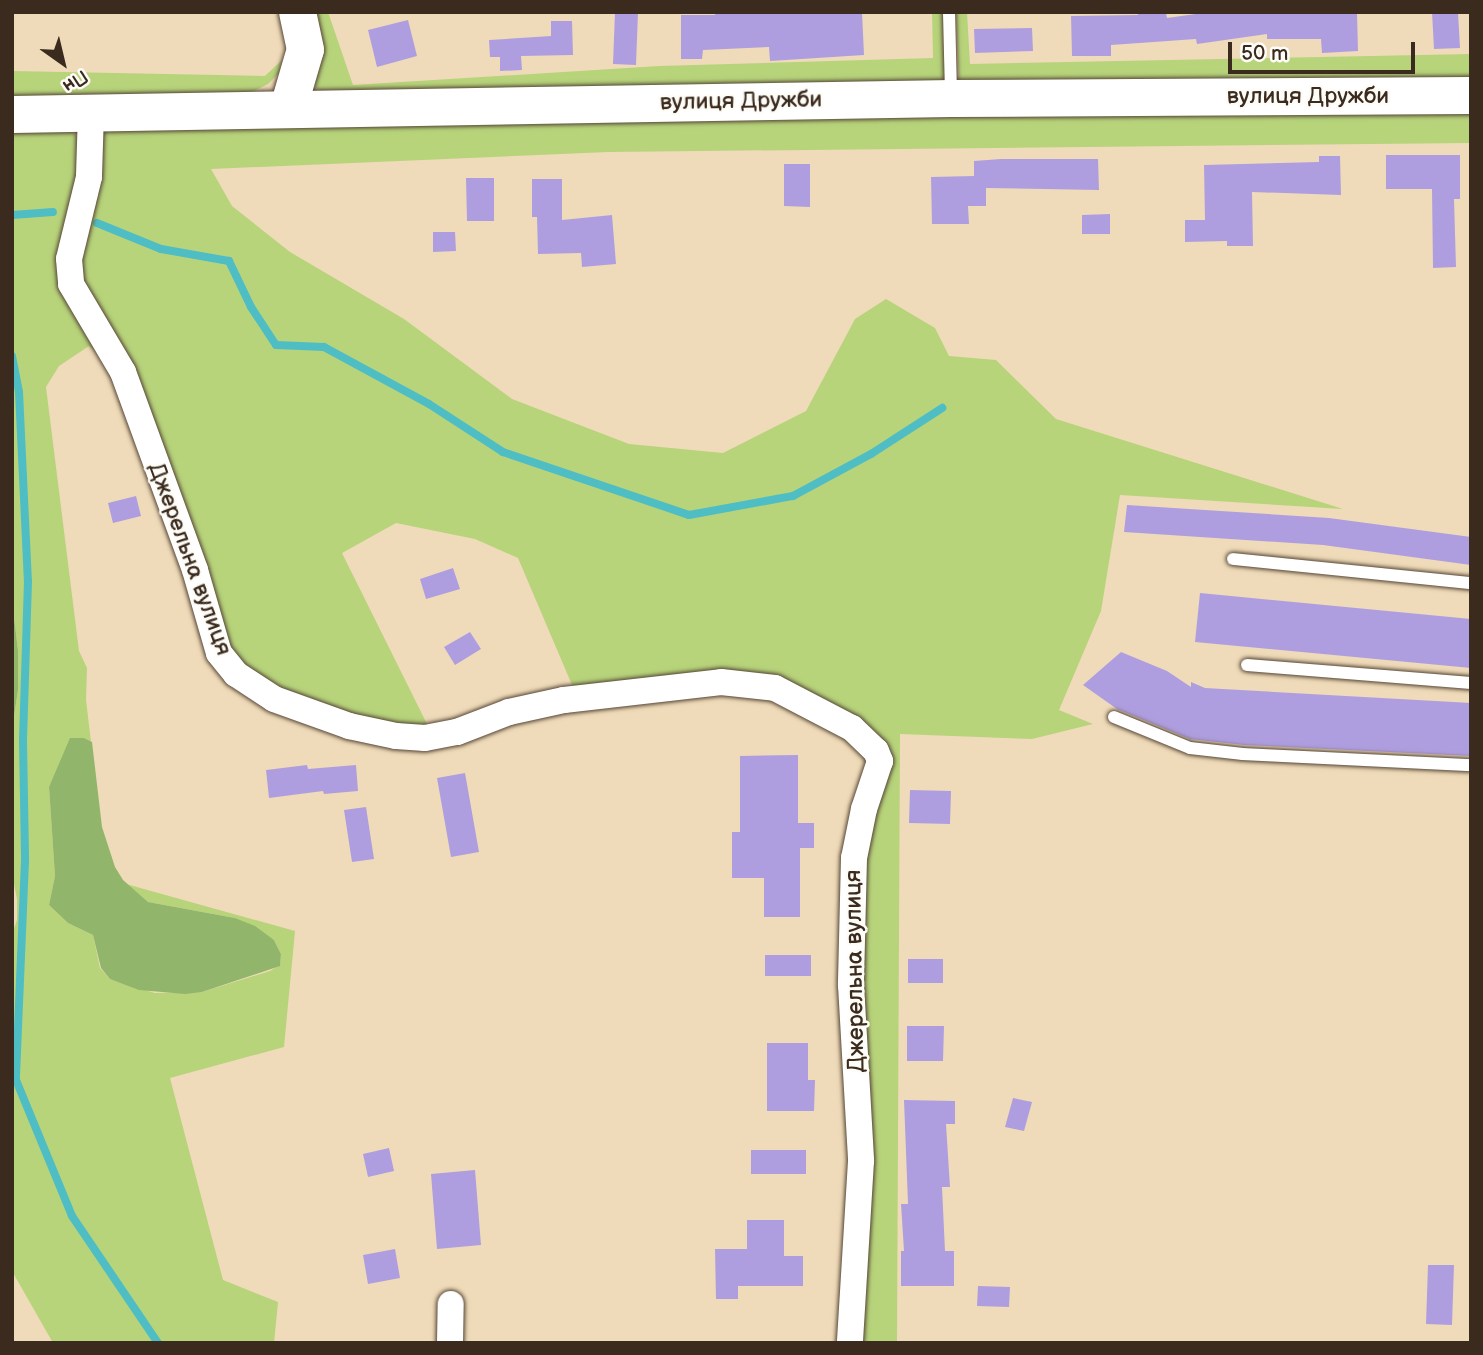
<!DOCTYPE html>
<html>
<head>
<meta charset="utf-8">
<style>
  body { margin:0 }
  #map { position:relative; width:1483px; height:1355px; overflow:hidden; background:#efdbb9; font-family:"Balsamiq Sans",sans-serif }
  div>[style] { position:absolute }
  .green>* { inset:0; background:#b7d47b }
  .forest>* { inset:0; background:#91b66b }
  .stream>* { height:8px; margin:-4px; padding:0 4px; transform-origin:4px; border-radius:4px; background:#4fbdc4 }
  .building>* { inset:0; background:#af9edf }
  .roads { filter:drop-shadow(0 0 2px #564535) drop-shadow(0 0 2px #564535) }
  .lane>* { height:12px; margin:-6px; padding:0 6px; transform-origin:6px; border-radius:6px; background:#fff }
  .street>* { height:26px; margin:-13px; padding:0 13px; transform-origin:13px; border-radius:13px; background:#fff }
  .secondary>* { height:37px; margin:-18.5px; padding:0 18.5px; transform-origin:18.5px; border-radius:18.5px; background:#fff }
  span { translate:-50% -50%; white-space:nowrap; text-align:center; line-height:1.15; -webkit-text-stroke:5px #fdfcf7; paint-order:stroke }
  .street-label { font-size:23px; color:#3b2a1e }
  .frame { position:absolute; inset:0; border:14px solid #3b2a1e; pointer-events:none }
  .north { position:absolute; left:28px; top:28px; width:70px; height:70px; -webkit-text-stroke:5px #fdfcf7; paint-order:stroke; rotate:146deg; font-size:19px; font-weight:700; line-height:28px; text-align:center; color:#3b2a1e }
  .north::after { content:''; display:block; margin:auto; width:24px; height:32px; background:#3b2a1e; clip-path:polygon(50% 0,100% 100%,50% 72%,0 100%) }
  .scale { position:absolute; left:1228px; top:42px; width:187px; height:32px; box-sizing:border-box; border:4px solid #3b2a1e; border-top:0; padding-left:9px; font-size:21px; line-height:24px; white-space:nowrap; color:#3b2a1e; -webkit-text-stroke:5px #fdfcf7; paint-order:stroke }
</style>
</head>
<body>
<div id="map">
  <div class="green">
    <div style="clip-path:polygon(310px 12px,328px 12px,353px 85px,659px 66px,933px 58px,932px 12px,943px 12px,946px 85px,319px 93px,314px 83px)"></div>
    <div style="clip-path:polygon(956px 12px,967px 12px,970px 64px,1471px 54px,1471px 80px,959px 83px)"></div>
    <div style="clip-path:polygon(282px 60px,279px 73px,268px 84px,244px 96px,12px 96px,12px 71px,265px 76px)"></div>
    <div style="clip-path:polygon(1471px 105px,1471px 143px,608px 152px,211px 169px,232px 206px,290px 252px,404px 319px,512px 399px,629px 444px,723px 453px,806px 411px,855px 319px,886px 299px,935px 328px,949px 356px,996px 360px,1056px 419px,1343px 509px,1120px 495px,1101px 611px,1059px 710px,1093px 724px,1032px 739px,900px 734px,897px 1343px,858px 1343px,861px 860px,886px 763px,798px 693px,575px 692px,518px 558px,475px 539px,396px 523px,342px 553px,427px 724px,390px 725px,285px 693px,228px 658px,80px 279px,81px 243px,105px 127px)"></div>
    <div style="clip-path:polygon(12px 121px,64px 123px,78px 138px,83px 154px,66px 250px,111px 363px,89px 346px,59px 366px,46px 387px,79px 651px,87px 668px,86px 700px,91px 742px,84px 738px,58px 769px,49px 787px,55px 876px,49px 905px,68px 923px,93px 935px,100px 968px,110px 979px,155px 993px,202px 992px,270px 971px,280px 965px,281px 954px,274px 940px,235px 918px,148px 902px,126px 884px,295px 931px,284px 1047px,170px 1078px,223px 1280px,278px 1302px,274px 1343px,53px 1343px,12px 1271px,12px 934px,17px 920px,17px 899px,12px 874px,12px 730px,18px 690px,18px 650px,12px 601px)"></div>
  </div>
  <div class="forest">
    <div style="clip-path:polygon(12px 601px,18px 650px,18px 690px,12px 730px)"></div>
    <div style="clip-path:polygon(70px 738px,84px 738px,92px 742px,102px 827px,115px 867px,123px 880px,148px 902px,235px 918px,255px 926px,274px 940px,281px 954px,280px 966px,202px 992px,185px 994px,139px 990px,110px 979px,101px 968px,93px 935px,68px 923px,49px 905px,55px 876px,49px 787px)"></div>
  </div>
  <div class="stream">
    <div style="left:12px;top:215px;width:41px;rotate:-4.2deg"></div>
    <div style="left:97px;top:223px;width:69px;rotate:22.1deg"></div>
    <div style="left:161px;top:249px;width:69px;rotate:10deg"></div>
    <div style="left:229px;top:261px;width:51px;rotate:64.4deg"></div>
    <div style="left:251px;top:307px;width:45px;rotate:56.7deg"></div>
    <div style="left:276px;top:345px;width:48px;rotate:2.4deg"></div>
    <div style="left:324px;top:347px;width:119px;rotate:28.5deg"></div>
    <div style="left:429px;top:404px;width:88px;rotate:33deg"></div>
    <div style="left:503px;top:452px;width:196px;rotate:18.7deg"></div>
    <div style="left:689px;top:515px;width:106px;rotate:-10.4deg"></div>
    <div style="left:793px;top:496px;width:89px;rotate:-28.3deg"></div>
    <div style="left:871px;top:454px;width:85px;rotate:-32.9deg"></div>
    <div style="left:12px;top:356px;width:37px;rotate:79deg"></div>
    <div style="left:19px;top:392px;width:189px;rotate:87.3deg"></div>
    <div style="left:28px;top:581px;width:160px;rotate:91.8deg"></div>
    <div style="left:23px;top:741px;width:120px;rotate:89deg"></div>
    <div style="left:25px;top:861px;width:219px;rotate:92.4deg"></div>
    <div style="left:16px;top:1080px;width:147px;rotate:67.6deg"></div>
    <div style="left:72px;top:1216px;width:153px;rotate:55.9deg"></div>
  </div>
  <div class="building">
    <div style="clip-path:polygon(615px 12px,638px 12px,636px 65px,613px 64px)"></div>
    <div style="clip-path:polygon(715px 12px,862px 12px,864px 55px,770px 61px,769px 47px,703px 50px,702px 59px,681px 59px,681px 15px,715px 15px)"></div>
    <div style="clip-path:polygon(1138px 12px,1166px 12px,1167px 18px,1210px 12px,1357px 12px,1358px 51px,1322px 53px,1321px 39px,1267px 39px,1267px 34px,1197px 44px,1196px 39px,1111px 45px,1111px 56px,1072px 56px,1071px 16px,1138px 15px)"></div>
    <div style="clip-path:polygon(1432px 12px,1458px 12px,1460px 48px,1434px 49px)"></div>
    <div style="clip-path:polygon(408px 20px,417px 56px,377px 67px,368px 30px)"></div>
    <div style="clip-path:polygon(551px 21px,572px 21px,573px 55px,521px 56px,522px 70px,500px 71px,500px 57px,490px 57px,489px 40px,551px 36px)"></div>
    <div style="clip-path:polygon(1032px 28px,1033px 51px,975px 53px,974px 29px)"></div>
    <div style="clip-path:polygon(1386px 155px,1460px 155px,1460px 199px,1454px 199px,1456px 267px,1433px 268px,1432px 189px,1386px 189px)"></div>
    <div style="clip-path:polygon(1319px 156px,1340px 156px,1341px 195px,1252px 192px,1253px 246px,1227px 246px,1227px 241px,1185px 242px,1185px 220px,1205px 220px,1204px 165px,1319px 162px)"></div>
    <div style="clip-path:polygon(1001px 159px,1098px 159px,1099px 190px,986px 188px,986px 206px,968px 206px,969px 224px,932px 224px,931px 177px,974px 176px,974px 161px)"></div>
    <div style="clip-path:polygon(784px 164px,810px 164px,810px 207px,784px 206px)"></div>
    <div style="clip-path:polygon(466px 178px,494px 178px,494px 221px,467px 221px)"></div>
    <div style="clip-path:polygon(532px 179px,562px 179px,562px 220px,612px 215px,616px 264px,582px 267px,581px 253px,538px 254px,537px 217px,532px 217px)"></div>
    <div style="clip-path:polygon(1110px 214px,1110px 234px,1082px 234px,1082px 215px)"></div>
    <div style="clip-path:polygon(433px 232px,455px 232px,456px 251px,433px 252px)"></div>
    <div style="clip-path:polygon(136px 496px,141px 516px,113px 523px,108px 503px)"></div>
    <div style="clip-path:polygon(1127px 505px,1329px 518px,1471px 537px,1471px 565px,1323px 545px,1124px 532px)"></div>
    <div style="clip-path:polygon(453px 568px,460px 589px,426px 599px,420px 579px)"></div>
    <div style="clip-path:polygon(1200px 593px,1471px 619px,1471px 668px,1195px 642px)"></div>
    <div style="clip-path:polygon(470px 632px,481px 649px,455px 665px,444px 647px)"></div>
    <div style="clip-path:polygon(1121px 652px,1167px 671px,1191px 687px,1191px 682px,1205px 688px,1471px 703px,1471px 756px,1244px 745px,1190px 739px,1117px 709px,1083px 685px)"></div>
    <div style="clip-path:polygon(798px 755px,798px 823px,814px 823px,814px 848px,800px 848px,800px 917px,764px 917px,764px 878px,732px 878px,732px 832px,740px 832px,740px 756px)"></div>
    <div style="clip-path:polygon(307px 765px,308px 769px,356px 765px,358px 791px,324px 794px,323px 791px,269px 798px,266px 770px)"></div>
    <div style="clip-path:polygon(465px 773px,479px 852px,451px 857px,437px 778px)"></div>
    <div style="clip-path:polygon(910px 790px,951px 791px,950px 824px,909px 823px)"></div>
    <div style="clip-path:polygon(366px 807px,374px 859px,352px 862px,344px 810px)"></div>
    <div style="clip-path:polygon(765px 955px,811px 955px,811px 976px,765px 976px)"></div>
    <div style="clip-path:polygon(908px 959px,943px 959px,943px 983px,908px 983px)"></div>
    <div style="clip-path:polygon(907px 1026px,944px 1026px,943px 1061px,907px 1061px)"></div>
    <div style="clip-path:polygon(767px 1043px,808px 1043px,808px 1080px,815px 1080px,814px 1111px,767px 1111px)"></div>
    <div style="clip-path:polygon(1013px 1098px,1032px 1102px,1024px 1131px,1005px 1127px)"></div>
    <div style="clip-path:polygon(904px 1100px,955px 1101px,955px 1124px,946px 1124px,950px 1187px,942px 1187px,945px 1251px,954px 1251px,954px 1286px,901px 1286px,901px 1251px,904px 1251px,901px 1204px,908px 1204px)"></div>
    <div style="clip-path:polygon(389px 1148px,394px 1171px,368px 1177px,363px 1154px)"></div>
    <div style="clip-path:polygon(751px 1150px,806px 1150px,806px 1174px,751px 1174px)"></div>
    <div style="clip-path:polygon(475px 1170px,481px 1245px,437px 1249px,431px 1174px)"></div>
    <div style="clip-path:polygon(747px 1220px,784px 1220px,784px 1256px,803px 1256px,803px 1286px,738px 1286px,738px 1299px,716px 1299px,715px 1249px,747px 1249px)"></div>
    <div style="clip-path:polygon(395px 1249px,400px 1278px,368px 1284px,363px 1255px)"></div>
    <div style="clip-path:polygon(1428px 1265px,1454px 1265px,1452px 1325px,1426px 1324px)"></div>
    <div style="clip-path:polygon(978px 1286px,1010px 1287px,1009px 1307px,977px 1306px)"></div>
  </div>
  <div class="roads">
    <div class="lane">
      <div style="left:949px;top:12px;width:84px;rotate:88.6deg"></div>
      <div style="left:1233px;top:559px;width:239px;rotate:5.8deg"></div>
      <div style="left:1247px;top:665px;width:225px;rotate:4.6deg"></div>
      <div style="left:1114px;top:717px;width:82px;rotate:22.2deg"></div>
      <div style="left:1190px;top:748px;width:53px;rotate:6.5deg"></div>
      <div style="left:1243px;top:754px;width:228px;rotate:2.8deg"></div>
    </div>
    <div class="street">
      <div style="left:91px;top:112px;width:65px;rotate:91.8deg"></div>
      <div style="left:89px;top:177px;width:84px;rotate:103.7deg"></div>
      <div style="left:69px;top:259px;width:25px;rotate:85deg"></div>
      <div style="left:71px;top:284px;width:102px;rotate:59.4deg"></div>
      <div style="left:123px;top:372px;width:211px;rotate:70deg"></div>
      <div style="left:195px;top:570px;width:86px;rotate:73.9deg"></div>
      <div style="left:219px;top:653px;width:27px;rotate:51deg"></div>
      <div style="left:236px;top:674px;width:45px;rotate:33.3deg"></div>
      <div style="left:274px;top:699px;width:80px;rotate:19.8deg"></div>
      <div style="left:349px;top:726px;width:48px;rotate:12deg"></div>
      <div style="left:396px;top:736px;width:29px;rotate:4deg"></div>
      <div style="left:425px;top:738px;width:33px;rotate:-11deg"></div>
      <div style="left:457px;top:732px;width:56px;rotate:-21deg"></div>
      <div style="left:509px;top:712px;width:56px;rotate:-12.3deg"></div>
      <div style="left:564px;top:700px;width:158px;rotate:-6.5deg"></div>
      <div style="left:721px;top:682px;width:54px;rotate:6.3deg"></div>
      <div style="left:775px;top:688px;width:87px;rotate:27.5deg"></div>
      <div style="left:852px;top:728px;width:33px;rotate:44deg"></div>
      <div style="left:876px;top:751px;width:11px;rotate:68deg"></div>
      <div style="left:880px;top:761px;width:51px;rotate:108.4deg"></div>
      <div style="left:864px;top:809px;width:50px;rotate:101.5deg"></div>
      <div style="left:854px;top:858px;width:127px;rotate:91.4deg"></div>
      <div style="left:851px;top:985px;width:176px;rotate:86.7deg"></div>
      <div style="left:861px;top:1161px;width:182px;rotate:93.5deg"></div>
      <div style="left:450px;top:1343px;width:39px;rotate:-89deg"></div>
    </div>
    <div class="secondary">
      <div style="left:288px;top:107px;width:60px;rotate:-73.7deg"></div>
      <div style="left:305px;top:49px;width:38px;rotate:-102deg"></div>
      <div style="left:12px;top:114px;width:939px;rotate:-0.98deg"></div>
      <div style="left:951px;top:98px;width:520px;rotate:-0.33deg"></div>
    </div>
  </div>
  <div class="street-label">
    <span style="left:1308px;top:96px">вулиця Дружби</span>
    <span style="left:741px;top:101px;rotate:-1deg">вулиця Дружби</span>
    <span style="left:190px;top:559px;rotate:70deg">Джерельна вулиця</span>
    <span style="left:855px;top:971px;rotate:-91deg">Джерельна вулиця</span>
  </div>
  <div class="frame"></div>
  <div class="north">Пн</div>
  <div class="scale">50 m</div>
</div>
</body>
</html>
